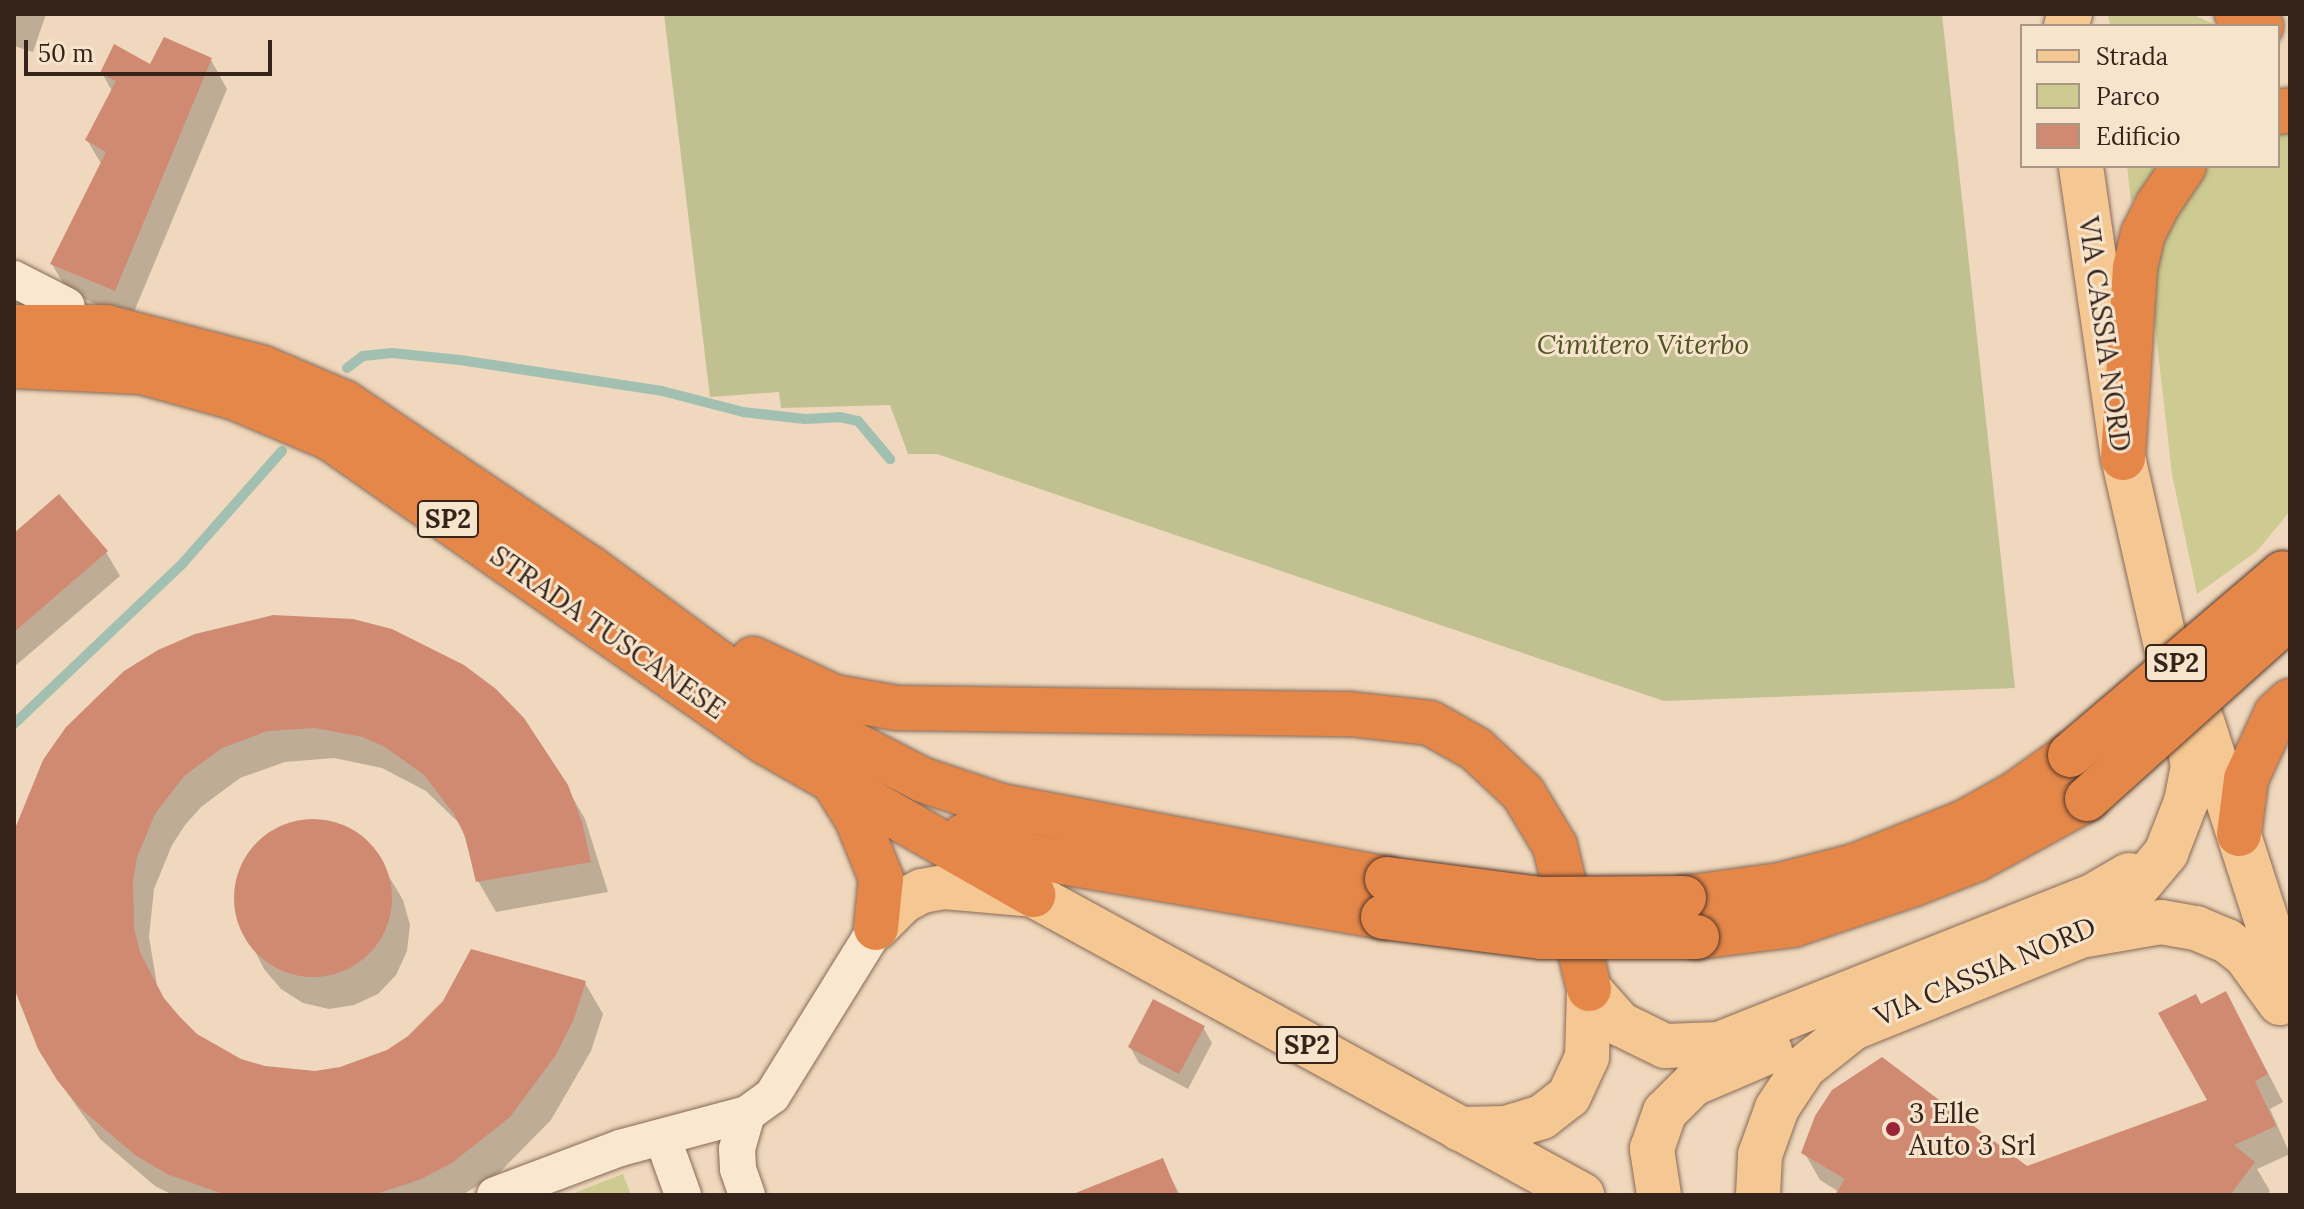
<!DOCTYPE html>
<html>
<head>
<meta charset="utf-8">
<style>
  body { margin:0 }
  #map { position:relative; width:2304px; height:1209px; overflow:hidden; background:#efd8bd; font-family:Lora,serif }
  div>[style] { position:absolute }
  .green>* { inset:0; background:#cdcb91 }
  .cemetery>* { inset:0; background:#c1c091 }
  .shadow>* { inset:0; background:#0003 }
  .stream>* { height:10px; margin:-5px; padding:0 5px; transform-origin:5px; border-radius:5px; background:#a1c0b2 }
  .building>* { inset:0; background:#cf8a71 }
  .round { border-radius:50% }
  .roads { filter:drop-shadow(0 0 2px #886956) drop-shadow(0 0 2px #886956) }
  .street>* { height:36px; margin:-18px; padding:0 18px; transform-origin:18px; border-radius:18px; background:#fae7d0 }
  .primary>* { height:44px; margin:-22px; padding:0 22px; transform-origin:22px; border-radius:22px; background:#f5c792 }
  .highway>* { height:44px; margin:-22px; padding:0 22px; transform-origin:22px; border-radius:22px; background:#e48749 }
  .bridges { filter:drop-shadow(0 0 2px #55382b) drop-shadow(0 0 2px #55382b) }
  .highway-bridge>* { height:44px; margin:-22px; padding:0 22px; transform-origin:22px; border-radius:22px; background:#e48749 }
  .dots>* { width:22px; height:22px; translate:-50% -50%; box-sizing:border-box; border:4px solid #f6e4cd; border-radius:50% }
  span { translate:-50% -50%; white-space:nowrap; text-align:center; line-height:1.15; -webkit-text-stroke:6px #f6e4cd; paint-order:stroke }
  .shield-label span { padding:2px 6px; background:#f6e4cd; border:2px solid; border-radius:6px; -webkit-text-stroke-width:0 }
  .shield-label { font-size:26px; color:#36241b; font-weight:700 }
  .street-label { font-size:28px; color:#36241b }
  .park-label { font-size:28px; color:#4f5421; font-style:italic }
  .poi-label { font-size:28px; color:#36241b }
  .left { translate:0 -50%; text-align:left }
  .frame { position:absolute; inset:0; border:16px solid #36241b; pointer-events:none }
  .legend { position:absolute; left:2020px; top:24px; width:260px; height:144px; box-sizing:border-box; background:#f6e4cd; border:2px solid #a99786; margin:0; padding:10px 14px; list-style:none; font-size:24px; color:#36241b }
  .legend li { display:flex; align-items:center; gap:16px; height:40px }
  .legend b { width:40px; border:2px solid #a99786 }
  .scale { position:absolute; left:24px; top:40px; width:248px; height:36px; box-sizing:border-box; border:4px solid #36241b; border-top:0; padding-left:10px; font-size:24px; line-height:28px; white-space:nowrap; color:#36241b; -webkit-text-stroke:6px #f6e4cd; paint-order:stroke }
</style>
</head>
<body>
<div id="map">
  <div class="green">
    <div style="clip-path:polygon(2108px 14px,2192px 14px,2218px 26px,2110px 26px)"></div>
    <div style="clip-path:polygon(2290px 126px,2290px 511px,2257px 551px,2197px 594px,2172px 474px,2150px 282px,2162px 235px,2206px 168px,2278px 166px,2278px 128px)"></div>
    <div style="clip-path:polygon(2127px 166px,2160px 166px,2131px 203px)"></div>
    <div style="clip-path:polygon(623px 1174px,631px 1195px,569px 1195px)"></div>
  </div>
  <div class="cemetery">
    <div style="clip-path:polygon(664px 14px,1942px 14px,2015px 688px,1664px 701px,937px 454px,908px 454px,890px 405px,781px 408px,779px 392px,710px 397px)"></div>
  </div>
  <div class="shadow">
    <div style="clip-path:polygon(14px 14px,46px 14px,33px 52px,14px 46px)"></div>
    <div style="clip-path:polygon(211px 60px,227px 89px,131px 319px,68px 292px,52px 264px,102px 165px,87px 140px,112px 91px,102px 73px)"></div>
    <div style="clip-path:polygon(14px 536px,106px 552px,120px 576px,14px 667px)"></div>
    <div style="clip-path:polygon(125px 673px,566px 786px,585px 819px,608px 892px,496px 912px,478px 881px,461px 825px,426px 791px,382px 768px,334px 758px,285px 762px,240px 778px,201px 807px,185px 825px,172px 845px,154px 889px,149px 937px,157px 985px,167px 1004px,196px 1035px,240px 1060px,264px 1068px,315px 1073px,365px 1062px,585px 983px,603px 1014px,591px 1051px,551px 1120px,500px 1172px,462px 1195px,173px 1195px,155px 1186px,100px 1139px,58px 1080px,14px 982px,14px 840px,28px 797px,45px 761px,95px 699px)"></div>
    <div style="clip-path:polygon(302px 822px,327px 822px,351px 830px,370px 845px,403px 900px,410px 925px,407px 951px,396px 975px,378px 994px,354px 1005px,329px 1009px,303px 1003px,281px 989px,264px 969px,236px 913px,236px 888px,243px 864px,257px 844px,278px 829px)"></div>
    <div style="clip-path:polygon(2200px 1006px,2241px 1021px,2283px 1102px,2270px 1109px,2290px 1154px,2257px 1169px,2270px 1191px,2267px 1195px,1837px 1195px,1839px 1192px,1820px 1180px,1804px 1152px,2026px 1169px,2209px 1101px)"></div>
    <div style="clip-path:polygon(1203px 1027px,1212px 1043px,1188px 1089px,1139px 1063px,1130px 1047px)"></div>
    <div style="clip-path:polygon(1162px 1160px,1180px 1195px,1089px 1195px)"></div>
  </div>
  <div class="stream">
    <div style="left:347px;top:368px;width:20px;rotate:-37deg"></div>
    <div style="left:363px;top:356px;width:29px;rotate:-6deg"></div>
    <div style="left:392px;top:353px;width:68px;rotate:5.9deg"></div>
    <div style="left:460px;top:360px;width:204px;rotate:8.7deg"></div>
    <div style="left:662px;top:391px;width:84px;rotate:14.5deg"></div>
    <div style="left:743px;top:412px;width:62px;rotate:6.4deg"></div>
    <div style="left:805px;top:419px;width:34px;rotate:-3deg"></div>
    <div style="left:839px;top:417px;width:19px;rotate:12deg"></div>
    <div style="left:858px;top:421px;width:50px;rotate:49.9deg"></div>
    <div style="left:14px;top:724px;width:232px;rotate:-43.6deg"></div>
    <div style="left:182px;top:564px;width:151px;rotate:-48.5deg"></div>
  </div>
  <div class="building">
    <div style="clip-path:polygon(164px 37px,212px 58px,115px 291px,50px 264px,106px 152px,85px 140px,116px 81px,100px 73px,114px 44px,150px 64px)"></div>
    <div style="clip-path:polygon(59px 494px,108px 551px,14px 632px,14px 533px)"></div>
    <div style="clip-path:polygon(273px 615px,353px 619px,392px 629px,464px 665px,496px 689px,524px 718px,568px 785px,582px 822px,591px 862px,476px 882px,465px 836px,454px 814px,424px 775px,385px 747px,363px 737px,315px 728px,267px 731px,222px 748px,184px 776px,155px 814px,137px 857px,133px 881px,134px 928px,140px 952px,163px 997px,179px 1016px,197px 1034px,241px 1059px,265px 1066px,315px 1071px,340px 1067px,387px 1050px,408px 1036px,443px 1001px,471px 949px,586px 981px,574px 1019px,556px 1055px,510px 1117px,452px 1163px,419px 1180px,373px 1195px,226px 1195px,167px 1174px,135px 1155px,80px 1108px,57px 1080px,38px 1049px,14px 988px,14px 831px,43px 760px,66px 727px,124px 671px,158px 650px,195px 634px)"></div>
    <div class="round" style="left:234px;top:819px;width:158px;height:158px"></div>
    <div style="clip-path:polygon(2226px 991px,2268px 1074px,2255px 1081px,2276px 1126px,2234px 1145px,2255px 1162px,2230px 1195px,1835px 1195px,1845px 1179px,1801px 1153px,1815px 1116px,1832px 1090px,1882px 1057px,2027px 1166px,2207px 1100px,2158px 1013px,2196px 994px,2201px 1004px)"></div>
    <div style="clip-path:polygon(1153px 999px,1205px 1026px,1179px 1074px,1128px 1047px)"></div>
    <div style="clip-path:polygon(1163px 1158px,1178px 1195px,1073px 1195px,1073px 1194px)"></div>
  </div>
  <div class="roads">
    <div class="street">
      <div style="left:14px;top:279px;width:59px;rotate:27deg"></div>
      <div style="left:747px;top:1114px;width:36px;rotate:106deg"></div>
      <div style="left:737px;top:1149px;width:20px;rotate:87deg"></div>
      <div style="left:738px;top:1169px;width:28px;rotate:71deg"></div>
      <div style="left:663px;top:1139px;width:59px;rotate:70.3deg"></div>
      <div style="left:495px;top:1195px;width:134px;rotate:-20.6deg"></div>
      <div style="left:620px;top:1148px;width:131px;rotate:-15deg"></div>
      <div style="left:747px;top:1114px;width:31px;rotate:-36deg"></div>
      <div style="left:772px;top:1096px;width:198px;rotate:-58.2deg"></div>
    </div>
    <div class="primary">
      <div style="left:2066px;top:26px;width:13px;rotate:-72deg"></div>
      <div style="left:2202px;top:721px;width:287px;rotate:72.1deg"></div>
      <div style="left:876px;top:928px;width:38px;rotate:-45deg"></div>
      <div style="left:903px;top:901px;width:21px;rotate:-28deg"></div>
      <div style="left:922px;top:891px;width:22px;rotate:-10deg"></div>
      <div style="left:944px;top:887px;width:89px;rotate:5.1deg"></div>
      <div style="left:1033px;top:895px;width:626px;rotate:28.65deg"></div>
      <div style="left:2086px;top:935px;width:76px;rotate:-9.8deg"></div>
      <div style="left:2161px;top:922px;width:36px;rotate:10deg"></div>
      <div style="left:2196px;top:928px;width:34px;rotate:23deg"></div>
      <div style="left:2227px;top:941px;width:24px;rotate:38deg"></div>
      <div style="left:2246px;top:956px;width:58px;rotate:54.1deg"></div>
      <div style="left:1589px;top:989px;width:47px;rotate:48.5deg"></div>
      <div style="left:1620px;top:1024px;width:50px;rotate:26.1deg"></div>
      <div style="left:1665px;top:1046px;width:54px;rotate:-2.1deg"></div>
      <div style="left:1719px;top:1044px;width:400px;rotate:-21.6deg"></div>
      <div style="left:2091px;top:897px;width:44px;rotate:-30.1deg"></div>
      <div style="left:1460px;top:1129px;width:46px;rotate:-1.2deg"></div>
      <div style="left:1506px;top:1128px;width:38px;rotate:-17deg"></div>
      <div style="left:1542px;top:1117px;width:34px;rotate:-38deg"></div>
      <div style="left:1569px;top:1096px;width:43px;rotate:-65.2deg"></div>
      <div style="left:1587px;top:1057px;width:68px;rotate:-88.3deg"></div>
      <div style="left:1659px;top:1195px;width:47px;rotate:-98.7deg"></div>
      <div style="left:1652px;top:1149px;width:39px;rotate:-71deg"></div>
      <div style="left:1665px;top:1112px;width:40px;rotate:-45deg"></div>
      <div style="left:1693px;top:1084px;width:84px;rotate:-23.2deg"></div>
      <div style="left:1758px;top:1195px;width:40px;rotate:-87.1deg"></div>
      <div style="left:1760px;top:1155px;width:50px;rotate:-70.1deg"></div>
      <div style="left:1777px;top:1108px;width:49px;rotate:-56.6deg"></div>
      <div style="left:1804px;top:1067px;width:63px;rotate:-38.5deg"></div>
      <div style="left:1853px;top:1028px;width:248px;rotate:-22deg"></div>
      <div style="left:2083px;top:935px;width:43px;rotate:-35.5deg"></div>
      <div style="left:2118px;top:910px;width:75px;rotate:-49.9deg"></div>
      <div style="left:2166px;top:853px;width:55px;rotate:-68.6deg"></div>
      <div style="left:2186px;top:802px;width:38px;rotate:-79deg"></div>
      <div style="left:2193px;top:765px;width:315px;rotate:-102.8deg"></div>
      <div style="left:2123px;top:458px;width:295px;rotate:-98.2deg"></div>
    </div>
    <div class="highway">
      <div style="left:2237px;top:14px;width:27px;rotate:27deg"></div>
      <div style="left:2278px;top:112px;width:12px;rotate:-9deg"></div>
      <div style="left:14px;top:327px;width:92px"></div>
      <div style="left:106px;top:327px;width:162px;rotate:14.6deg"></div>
      <div style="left:263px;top:368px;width:89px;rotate:23.1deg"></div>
      <div style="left:345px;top:403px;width:295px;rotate:34deg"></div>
      <div style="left:590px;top:568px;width:226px;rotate:36.4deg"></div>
      <div style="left:772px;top:702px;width:170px;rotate:27.3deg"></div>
      <div style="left:923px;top:780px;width:82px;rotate:18.4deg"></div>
      <div style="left:1001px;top:806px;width:393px;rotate:10.7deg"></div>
      <div style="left:14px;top:366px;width:128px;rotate:2.7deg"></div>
      <div style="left:142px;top:372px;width:94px;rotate:15.4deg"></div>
      <div style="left:233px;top:397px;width:105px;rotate:22.9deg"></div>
      <div style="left:330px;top:438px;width:531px;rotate:34.95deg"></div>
      <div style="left:765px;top:742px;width:309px;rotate:29.7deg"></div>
      <div style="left:2123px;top:458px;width:190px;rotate:-86.4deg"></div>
      <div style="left:2135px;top:268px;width:35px;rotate:-77deg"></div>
      <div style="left:2143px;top:234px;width:31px;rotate:-63deg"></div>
      <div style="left:2157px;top:206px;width:48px;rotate:-56deg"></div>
      <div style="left:753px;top:659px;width:89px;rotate:25.1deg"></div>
      <div style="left:834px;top:697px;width:64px;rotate:9.9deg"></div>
      <div style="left:897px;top:708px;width:452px;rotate:0.8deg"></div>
      <div style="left:1349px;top:714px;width:81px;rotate:6.3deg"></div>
      <div style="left:1430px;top:723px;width:53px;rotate:29.5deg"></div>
      <div style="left:1476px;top:749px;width:64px;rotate:43.1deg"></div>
      <div style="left:1523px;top:793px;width:62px;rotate:58.9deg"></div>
      <div style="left:1555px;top:846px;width:147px;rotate:76.6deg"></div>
      <div style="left:837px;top:787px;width:38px;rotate:58deg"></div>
      <div style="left:857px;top:819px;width:64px;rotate:67.9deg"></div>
      <div style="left:881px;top:878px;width:50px;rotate:95.7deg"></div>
      <div style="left:2239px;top:834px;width:55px;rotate:-82.7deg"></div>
      <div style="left:2246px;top:779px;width:72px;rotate:-65.2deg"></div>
      <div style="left:2276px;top:714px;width:19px;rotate:-43deg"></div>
      <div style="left:964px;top:836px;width:72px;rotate:16.9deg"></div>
      <div style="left:1033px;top:857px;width:355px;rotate:9.7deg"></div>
      <div style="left:1684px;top:898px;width:97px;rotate:-7.7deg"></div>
      <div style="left:1780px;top:885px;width:77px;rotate:-14.2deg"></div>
      <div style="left:1855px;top:866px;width:118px;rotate:-21.8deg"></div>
      <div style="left:1965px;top:822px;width:57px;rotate:-29.2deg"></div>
      <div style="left:2015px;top:794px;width:67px;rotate:-35.3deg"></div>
      <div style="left:1697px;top:937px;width:97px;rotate:-7.1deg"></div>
      <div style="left:1793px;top:925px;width:128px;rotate:-18.7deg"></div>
      <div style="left:1914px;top:884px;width:68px;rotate:-21.6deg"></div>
      <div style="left:1977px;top:859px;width:125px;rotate:-28.6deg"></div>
    </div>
  </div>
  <div class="bridges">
    <div class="highway-bridge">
      <div style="left:2070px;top:755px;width:280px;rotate:-40.5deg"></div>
      <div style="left:2087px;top:799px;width:273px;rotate:-41.9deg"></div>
      <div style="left:1387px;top:879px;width:155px;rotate:7.4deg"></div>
      <div style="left:1541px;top:899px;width:143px;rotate:-0.4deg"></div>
      <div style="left:1383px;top:917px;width:159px;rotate:7.2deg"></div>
      <div style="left:1541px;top:937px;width:156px"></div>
    </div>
  </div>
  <div class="dots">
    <div style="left:1893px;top:1129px;background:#992337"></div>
  </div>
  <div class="shield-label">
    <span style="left:448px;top:519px">SP2</span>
    <span style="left:2176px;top:663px">SP2</span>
    <span style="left:1307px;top:1045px">SP2</span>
  </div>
  <div class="street-label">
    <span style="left:2105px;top:334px;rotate:82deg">VIA CASSIA NORD</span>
    <span style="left:608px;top:632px;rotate:35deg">STRADA TUSCANESE</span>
    <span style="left:1985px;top:971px;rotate:-23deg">VIA CASSIA NORD</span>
  </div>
  <div class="park-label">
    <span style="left:1643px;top:344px">Cimitero Viterbo</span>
  </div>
  <div class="poi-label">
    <span class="left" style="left:1909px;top:1129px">3 Elle<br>Auto 3 Srl</span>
  </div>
  <div class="frame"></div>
  <ul class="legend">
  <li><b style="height:10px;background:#f5c792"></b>Strada</li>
  <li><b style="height:22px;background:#cdcb91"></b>Parco</li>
  <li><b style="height:22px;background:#cf8a71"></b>Edificio</li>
  </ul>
  <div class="scale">50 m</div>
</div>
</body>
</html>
